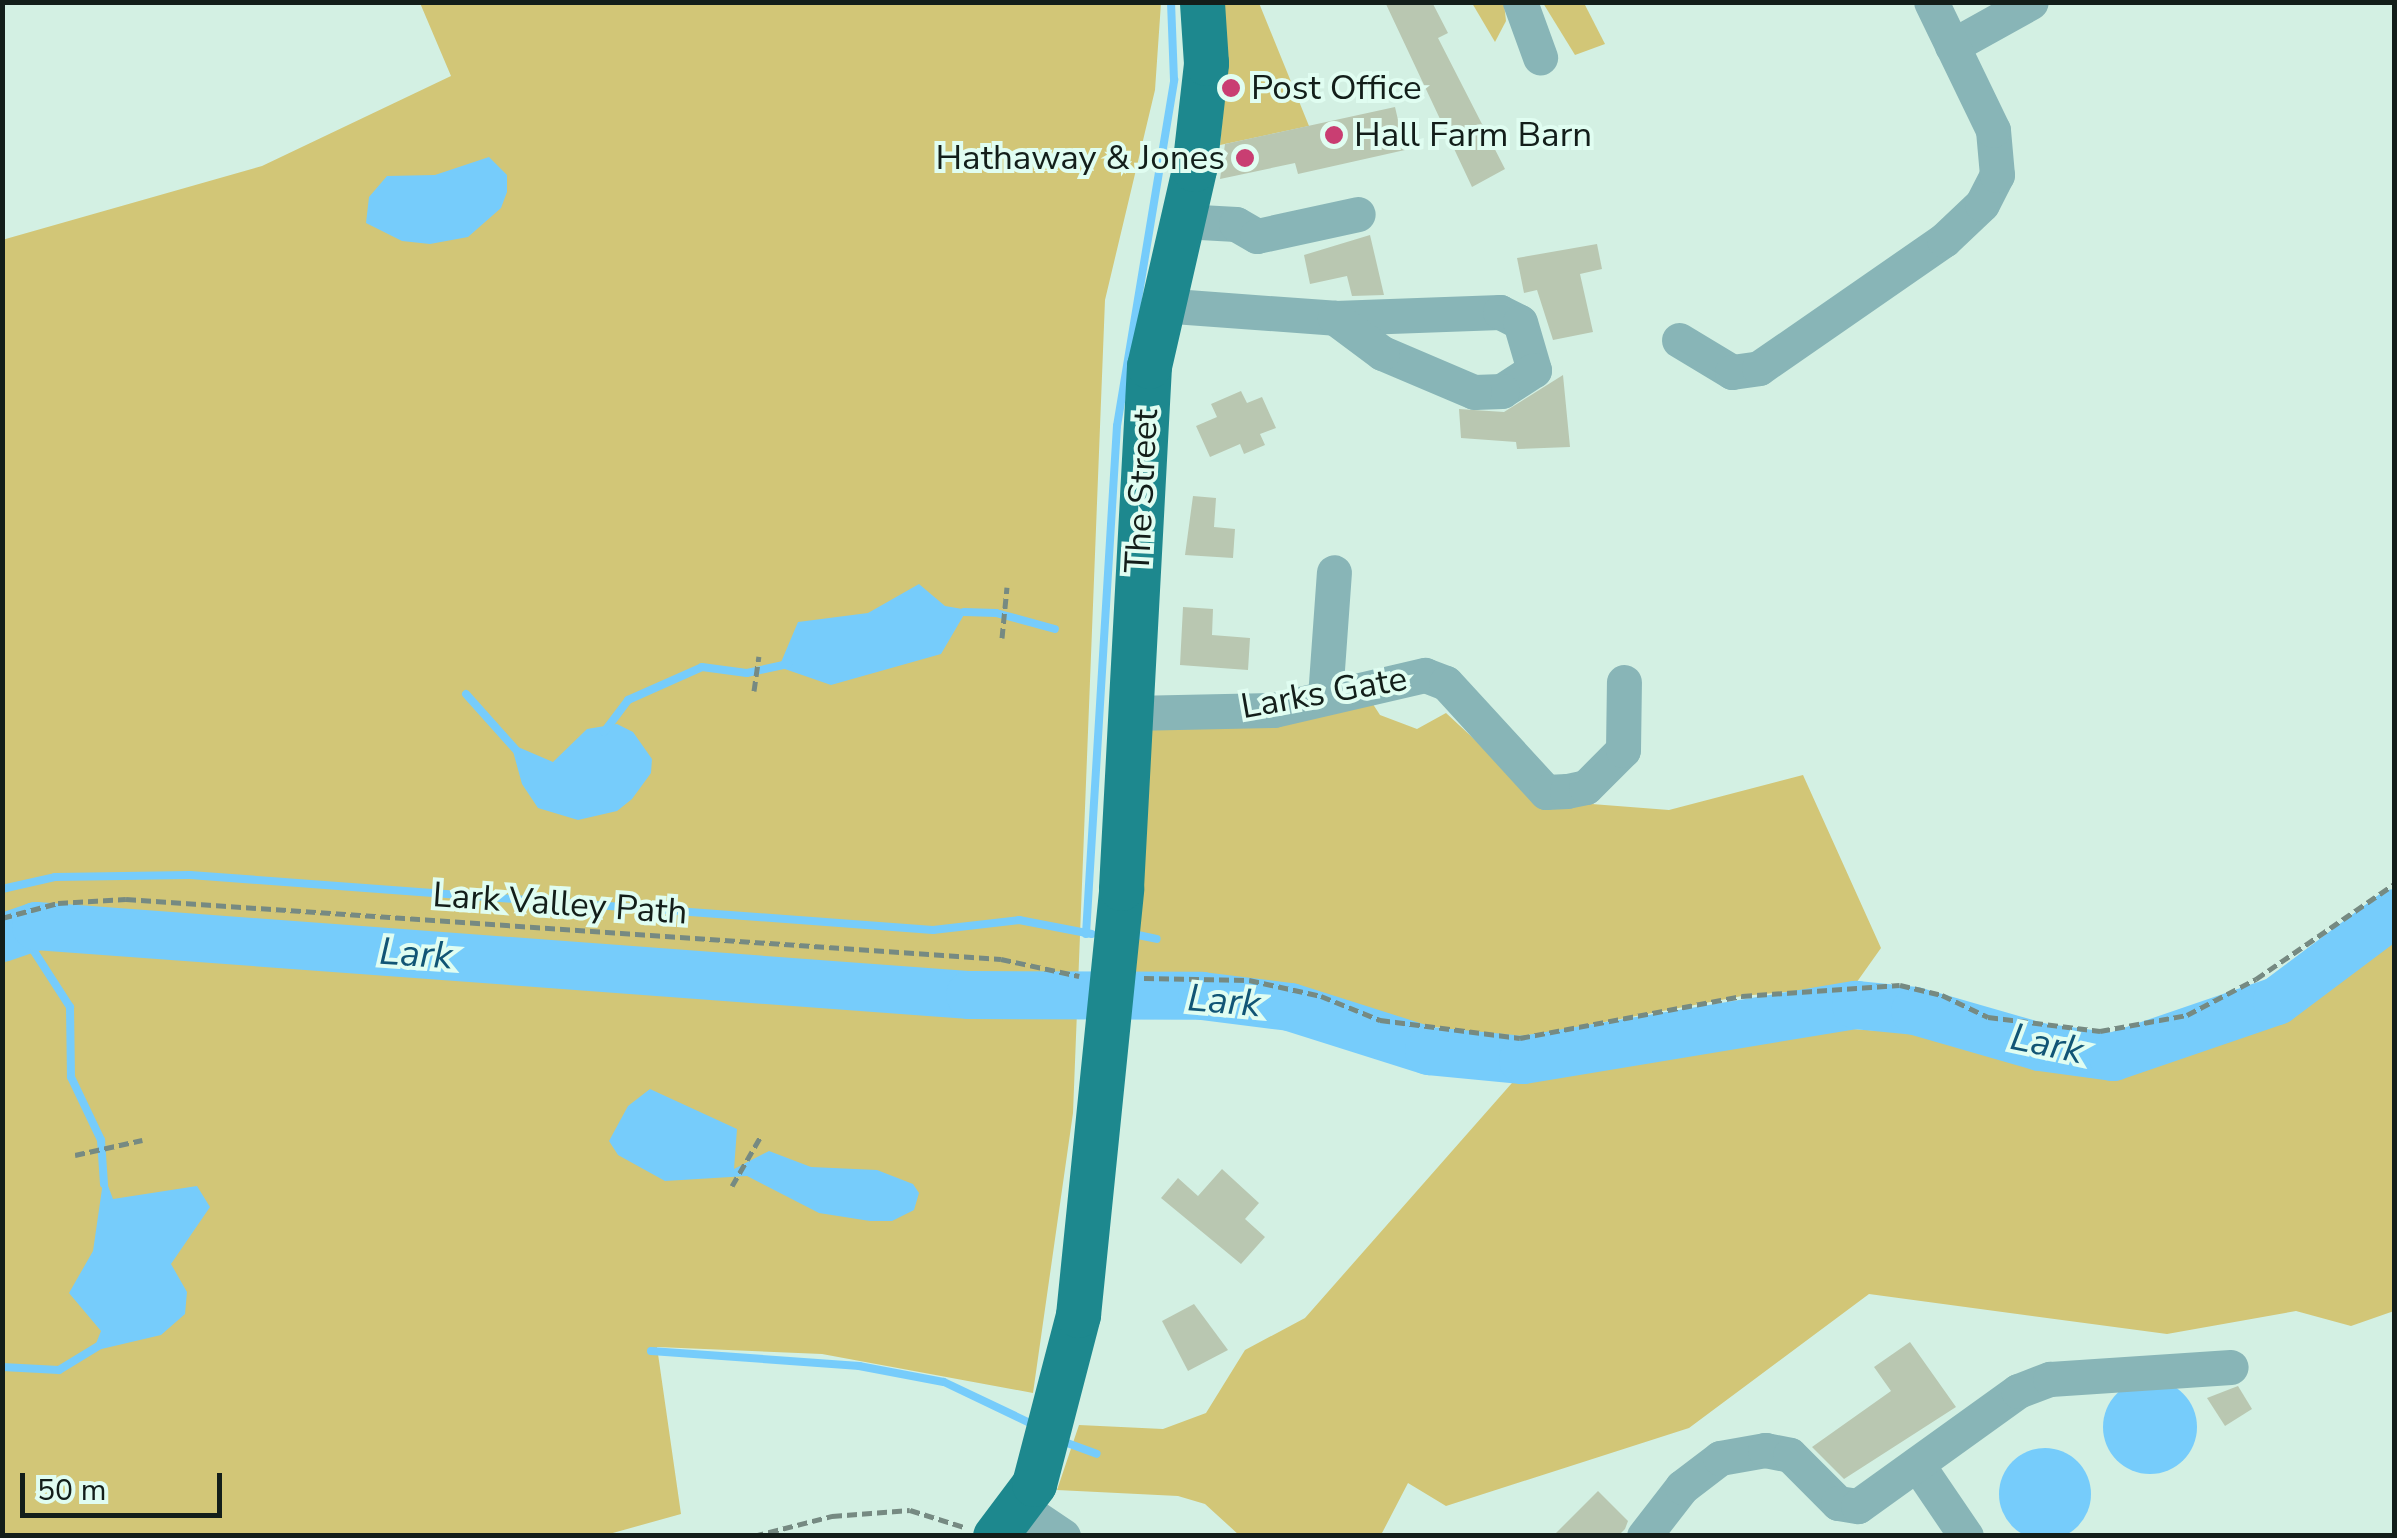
<!DOCTYPE html>
<html>
<head>
<meta charset="utf-8">
<style>
  body { margin:0 }
  #map { position:relative; width:2397px; height:1538px; overflow:hidden; background:#d3f0e3; font-family:"Nunito Sans",sans-serif }
  div>[style] { position:absolute }
  .green>* { inset:0; background:#d2c677 }
  .water>* { inset:0; background:#76ccfb }
  .round { border-radius:50% }
  .stream>* { height:8px; margin:-4px; padding:0 4px; transform-origin:4px; border-radius:4px; background:#76ccfb }
  .river>* { height:48px; margin:-24px; padding:0 24px; transform-origin:24px; border-radius:24px; background:#76ccfb }
  .building>* { inset:0; background:#b9c7b1 }
  .path>* { height:5px; margin-top:-2.5px; transform-origin:0; background:repeating-linear-gradient(90deg,#768a82 0 10px,transparent 0 15px) }
  .minor>* { height:35px; margin:-17.5px; padding:0 17.5px; transform-origin:17.5px; border-radius:17.5px; background:#88b5b7 }
  .major>* { height:45px; margin:-22.5px; padding:0 22.5px; transform-origin:22.5px; border-radius:22.5px; background:#1d888e }
  .dots>* { width:28px; height:28px; translate:-50% -50%; box-sizing:border-box; border:5px solid #e0fdf1; border-radius:50% }
  span { translate:-50% -50%; white-space:nowrap; text-align:center; line-height:1.15; -webkit-text-stroke:8px #e0fdf1; paint-order:stroke }
  .poi-label { font-size:35px; color:#131e1a }
  .left { translate:0 -50%; text-align:left }
  .right { translate:-100% -50%; text-align:right }
  .street-label { font-size:35px; color:#131e1a }
  .water-label { font-size:38px; color:#115575; font-style:italic }
  .frame { position:absolute; inset:0; border:5px solid #131e1a; pointer-events:none }
  .scale { position:absolute; left:20px; top:1473px; width:202px; height:45px; box-sizing:border-box; border:5px solid #131e1a; border-top:0; padding-left:12px; font-size:30px; line-height:35px; white-space:nowrap; color:#131e1a; -webkit-text-stroke:8px #e0fdf1; paint-order:stroke }
</style>
</head>
<body>
<div id="map">
  <div class="green">
    <div style="clip-path:polygon(420px 3px,1161px 3px,1155px 90px,1105px 300px,1073px 1113px,1033px 1393px,822px 1354px,657px 1347px,681px 1514px,602px 1536px,3px 1535px,2px 240px,262px 166px,451px 76px)"></div>
    <div style="clip-path:polygon(1202px 3px,1259px 3px,1309px 126px,1220px 145px,1226px 80px)"></div>
    <div style="clip-path:polygon(1472px 3px,1504px 3px,1506px 21px,1495px 42px)"></div>
    <div style="clip-path:polygon(1543px 3px,1584px 3px,1605px 44px,1575px 55px)"></div>
    <div style="clip-path:polygon(1369px 698px,1380px 715px,1417px 729px,1446px 713px,1540px 800px,1669px 810px,1803px 775px,1881px 948px,1854px 986px,1742px 996px,1520px 1038px,1380px 1020px,1321px 996px,1249px 980px,1125px 977px,1149px 730px)"></div>
    <div style="clip-path:polygon(2394px 909px,2394px 1311px,2351px 1326px,2296px 1311px,2167px 1334px,1869px 1294px,1689px 1428px,1446px 1506px,1408px 1483px,1381px 1535px,1239px 1535px,1205px 1504px,1178px 1496px,1057px 1490px,1079px 1425px,1163px 1429px,1206px 1413px,1245px 1350px,1305px 1318px,1519px 1075px,1781px 1024px,1910px 1033px,2045px 1064px,2111px 1064px,2204px 1032px,2281px 993px)"></div>
  </div>
  <div class="water">
    <div style="clip-path:polygon(489px 157px,507px 175px,507px 192px,501px 208px,468px 237px,430px 244px,402px 241px,366px 223px,369px 197px,387px 176px,435px 175px)"></div>
    <div style="clip-path:polygon(919px 584px,945px 606px,974px 611px,965px 613px,941px 654px,831px 685px,779px 667px,798px 622px,868px 613px)"></div>
    <div style="clip-path:polygon(617px 724px,633px 732px,652px 759px,651px 773px,632px 799px,617px 811px,578px 820px,538px 808px,522px 784px,511px 744px,553px 762px,587px 729px)"></div>
    <div style="clip-path:polygon(650px 1089px,737px 1129px,734px 1169px,769px 1151px,811px 1167px,877px 1170px,913px 1184px,919px 1193px,914px 1210px,892px 1221px,870px 1221px,819px 1213px,747px 1176px,665px 1181px,618px 1155px,609px 1141px,628px 1106px)"></div>
    <div style="clip-path:polygon(104px 1175px,113px 1199px,197px 1186px,210px 1207px,171px 1264px,187px 1292px,185px 1314px,161px 1335px,93px 1351px,101px 1331px,69px 1293px,93px 1251px)"></div>
    <div class="round" style="left:2103px;top:1380px;width:94px;height:94px"></div>
    <div class="round" style="left:1999px;top:1448px;width:92px;height:92px"></div>
  </div>
  <div class="stream">
    <div style="left:964px;top:612px;width:32px;rotate:2deg"></div>
    <div style="left:996px;top:613px;width:61px;rotate:15.2deg"></div>
    <div style="left:466px;top:694px;width:75px;rotate:48.2deg"></div>
    <div style="left:604px;top:732px;width:40px;rotate:-53deg"></div>
    <div style="left:628px;top:700px;width:81px;rotate:-24deg"></div>
    <div style="left:702px;top:667px;width:45px;rotate:7.6deg"></div>
    <div style="left:747px;top:673px;width:42px;rotate:-12.4deg"></div>
    <div style="left:2px;top:889px;width:54px;rotate:-12.8deg"></div>
    <div style="left:55px;top:877px;width:135px;rotate:-0.8deg"></div>
    <div style="left:190px;top:875px;width:745px;rotate:4.23deg"></div>
    <div style="left:933px;top:930px;width:87px;rotate:-6.6deg"></div>
    <div style="left:1019px;top:920px;width:74px;rotate:10.9deg"></div>
    <div style="left:37px;top:928px;width:18px;rotate:112deg"></div>
    <div style="left:30px;top:945px;width:74px;rotate:57.2deg"></div>
    <div style="left:70px;top:1007px;width:70px;rotate:89.2deg"></div>
    <div style="left:71px;top:1077px;width:70px;rotate:64.5deg"></div>
    <div style="left:101px;top:1140px;width:44px;rotate:86.1deg"></div>
    <div style="left:1086px;top:934px;width:509px;rotate:-86.51deg"></div>
    <div style="left:1117px;top:426px;width:351px;rotate:-80.6deg"></div>
    <div style="left:1174px;top:80px;width:78px;rotate:-92.2deg"></div>
    <div style="left:1138px;top:935px;width:19px;rotate:12deg"></div>
    <div style="left:651px;top:1351px;width:209px;rotate:4.1deg"></div>
    <div style="left:859px;top:1366px;width:86px;rotate:10.7deg"></div>
    <div style="left:944px;top:1382px;width:100px;rotate:25.5deg"></div>
    <div style="left:2px;top:1367px;width:57px;rotate:3deg"></div>
    <div style="left:59px;top:1370px;width:48px;rotate:-31.4deg"></div>
    <div style="left:1059px;top:1440px;width:40px;rotate:20.2deg"></div>
  </div>
  <div class="river">
    <div style="left:2px;top:938px;width:36px;rotate:-19deg"></div>
    <div style="left:36px;top:926px;width:937px;rotate:4.23deg"></div>
    <div style="left:970px;top:995px;width:232px;rotate:0.2deg"></div>
    <div style="left:1202px;top:996px;width:89px;rotate:7.1deg"></div>
    <div style="left:1290px;top:1007px;width:146px;rotate:17.6deg"></div>
    <div style="left:1429px;top:1051px;width:94px;rotate:5.5deg"></div>
    <div style="left:1523px;top:1060px;width:338px;rotate:-9.4deg"></div>
    <div style="left:1856px;top:1005px;width:59px;rotate:5.8deg"></div>
    <div style="left:1915px;top:1011px;width:130px;rotate:16.1deg"></div>
    <div style="left:2040px;top:1047px;width:74px;rotate:7.8deg"></div>
    <div style="left:2113px;top:1057px;width:173px;rotate:-18.9deg"></div>
    <div style="left:2277px;top:1001px;width:146px;rotate:-36.9deg"></div>
  </div>
  <div class="building">
    <div style="clip-path:polygon(1385px 2px,1432px 2px,1448px 33px,1438px 38px,1505px 169px,1472px 187px)"></div>
    <div style="clip-path:polygon(1395px 107px,1405px 150px,1298px 174px,1295px 163px,1220px 179px,1225px 144px)"></div>
    <div style="clip-path:polygon(1370px 235px,1384px 295px,1352px 296px,1347px 276px,1310px 284px,1304px 255px)"></div>
    <div style="clip-path:polygon(1597px 244px,1602px 269px,1580px 274px,1593px 332px,1553px 340px,1537px 290px,1524px 293px,1517px 258px)"></div>
    <div style="clip-path:polygon(1563px 375px,1570px 447px,1517px 449px,1516px 442px,1461px 438px,1459px 409px,1504px 412px)"></div>
    <div style="clip-path:polygon(1241px 391px,1247px 403px,1262px 397px,1276px 428px,1260px 434px,1265px 445px,1244px 454px,1240px 444px,1210px 457px,1196px 426px,1217px 417px,1211px 404px)"></div>
    <div style="clip-path:polygon(1193px 496px,1216px 498px,1214px 527px,1235px 529px,1233px 558px,1185px 555px)"></div>
    <div style="clip-path:polygon(1183px 607px,1213px 609px,1212px 635px,1250px 638px,1248px 670px,1180px 665px)"></div>
    <div style="clip-path:polygon(1222px 1169px,1259px 1203px,1245px 1219px,1265px 1237px,1241px 1264px,1161px 1198px,1178px 1178px,1198px 1196px)"></div>
    <div style="clip-path:polygon(1194px 1304px,1228px 1350px,1188px 1371px,1162px 1321px)"></div>
    <div style="clip-path:polygon(1910px 1342px,1956px 1407px,1844px 1479px,1812px 1447px,1891px 1391px,1874px 1367px)"></div>
    <div style="clip-path:polygon(2238px 1386px,2252px 1409px,2225px 1426px,2207px 1398px)"></div>
    <div style="clip-path:polygon(1598px 1491px,1628px 1521px,1625px 1529px,1618px 1536px,1553px 1536px)"></div>
  </div>
  <div class="path">
    <div style="left:1002px;top:638px;width:51px;rotate:-84.4deg"></div>
    <div style="left:754px;top:691px;width:35px;rotate:-82deg"></div>
    <div style="left:2px;top:918px;width:58px;rotate:-15deg"></div>
    <div style="left:58px;top:903px;width:68px;rotate:-3.4deg"></div>
    <div style="left:126px;top:899px;width:877px;rotate:3.92deg"></div>
    <div style="left:1001px;top:959px;width:80px;rotate:12.3deg"></div>
    <div style="left:1144px;top:978px;width:105px;rotate:1.1deg"></div>
    <div style="left:1249px;top:980px;width:74px;rotate:12.5deg"></div>
    <div style="left:1321px;top:996px;width:64px;rotate:22.1deg"></div>
    <div style="left:1380px;top:1020px;width:141px;rotate:7.3deg"></div>
    <div style="left:1520px;top:1038px;width:226px;rotate:-10.7deg"></div>
    <div style="left:1742px;top:996px;width:158px;rotate:-4deg"></div>
    <div style="left:1900px;top:985px;width:43px;rotate:13.4deg"></div>
    <div style="left:1942px;top:995px;width:51px;rotate:25.6deg"></div>
    <div style="left:1988px;top:1017px;width:113px;rotate:7.1deg"></div>
    <div style="left:2100px;top:1031px;width:88px;rotate:-10.4deg"></div>
    <div style="left:2187px;top:1015px;width:78px;rotate:-27.6deg"></div>
    <div style="left:2256px;top:979px;width:168px;rotate:-34.5deg"></div>
    <div style="left:75px;top:1155px;width:69px;rotate:-12.6deg"></div>
    <div style="left:732px;top:1186px;width:58px;rotate:-59.9deg"></div>
    <div style="left:754px;top:1536px;width:81px;rotate:-14.4deg"></div>
    <div style="left:832px;top:1516px;width:78px;rotate:-4.4deg"></div>
    <div style="left:910px;top:1510px;width:57px;rotate:17.5deg"></div>
  </div>
  <div class="minor">
    <div style="left:1520px;top:2px;width:59px;rotate:70deg"></div>
    <div style="left:1952px;top:46px;width:90px;rotate:-29.1deg"></div>
    <div style="left:1182px;top:221px;width:54px;rotate:3.2deg"></div>
    <div style="left:1236px;top:224px;width:24px;rotate:30deg"></div>
    <div style="left:1257px;top:236px;width:103px;rotate:-12.3deg"></div>
    <div style="left:1160px;top:305px;width:175px;rotate:4.2deg"></div>
    <div style="left:1335px;top:318px;width:165px;rotate:-2.1deg"></div>
    <div style="left:1500px;top:312px;width:22px;rotate:27deg"></div>
    <div style="left:1520px;top:322px;width:50px;rotate:73.7deg"></div>
    <div style="left:1534px;top:370px;width:38px;rotate:147deg"></div>
    <div style="left:1502px;top:391px;width:28px;rotate:178deg"></div>
    <div style="left:1474px;top:392px;width:100px;rotate:-157deg"></div>
    <div style="left:1382px;top:353px;width:59px;rotate:-143.3deg"></div>
    <div style="left:1679px;top:340px;width:62px;rotate:31.1deg"></div>
    <div style="left:1732px;top:372px;width:27px;rotate:-8deg"></div>
    <div style="left:1759px;top:368px;width:225px;rotate:-34.7deg"></div>
    <div style="left:1944px;top:240px;width:52px;rotate:-43.5deg"></div>
    <div style="left:1982px;top:204px;width:33px;rotate:-63deg"></div>
    <div style="left:1997px;top:175px;width:45px;rotate:-95.1deg"></div>
    <div style="left:1993px;top:130px;width:142px;rotate:-115.8deg"></div>
    <div style="left:1325px;top:697px;width:125px;rotate:-85.9deg"></div>
    <div style="left:1131px;top:713px;width:143px;rotate:-1.2deg"></div>
    <div style="left:1274px;top:710px;width:155px;rotate:-13.1deg"></div>
    <div style="left:1425px;top:675px;width:22px;rotate:21deg"></div>
    <div style="left:1446px;top:683px;width:148px;rotate:47.5deg"></div>
    <div style="left:1546px;top:792px;width:21px;rotate:-3deg"></div>
    <div style="left:1567px;top:791px;width:19px;rotate:-12deg"></div>
    <div style="left:1586px;top:787px;width:52px;rotate:-45deg"></div>
    <div style="left:1623px;top:750px;width:68px;rotate:-89.2deg"></div>
    <div style="left:1917px;top:1464px;width:87px;rotate:55.8deg"></div>
    <div style="left:1020px;top:1507px;width:52px;rotate:34deg"></div>
    <div style="left:1644px;top:1536px;width:62px;rotate:-52.2deg"></div>
    <div style="left:1682px;top:1487px;width:48px;rotate:-37.3deg"></div>
    <div style="left:1720px;top:1458px;width:46px;rotate:-10.1deg"></div>
    <div style="left:1765px;top:1450px;width:25px;rotate:11deg"></div>
    <div style="left:1790px;top:1455px;width:68px;rotate:45deg"></div>
    <div style="left:1838px;top:1503px;width:20px;rotate:9deg"></div>
    <div style="left:1858px;top:1506px;width:197px;rotate:-35.7deg"></div>
    <div style="left:2018px;top:1391px;width:34px;rotate:-21deg"></div>
    <div style="left:2050px;top:1379px;width:181px;rotate:-3.8deg"></div>
  </div>
  <div class="major">
    <div style="left:995px;top:1536px;width:65px;rotate:-53.1deg"></div>
    <div style="left:1034px;top:1484px;width:175px;rotate:-75.4deg"></div>
    <div style="left:1078px;top:1315px;width:429px;rotate:-84.2deg"></div>
    <div style="left:1121px;top:888px;width:523px;rotate:-86.93deg"></div>
    <div style="left:1149px;top:366px;width:202px;rotate:-77.1deg"></div>
    <div style="left:1194px;top:169px;width:107px;rotate:-83.5deg"></div>
    <div style="left:1206px;top:63px;width:61px;rotate:-93.8deg"></div>
  </div>
  <div class="dots">
    <div style="left:1231px;top:88px;background:#c93e72"></div>
    <div style="left:1334px;top:135px;background:#c93e72"></div>
    <div style="left:1245px;top:158px;background:#c93e72"></div>
  </div>
  <div class="poi-label">
    <span class="left" style="left:1251px;top:88px">Post Office</span>
    <span class="left" style="left:1354px;top:135px">Hall Farm Barn</span>
    <span class="right" style="left:1225px;top:158px">Hathaway &amp; Jones</span>
  </div>
  <div class="street-label">
    <span style="left:1142px;top:491px;rotate:-87deg">The Street</span>
    <span style="left:1324px;top:693px;rotate:-10deg">Larks Gate</span>
    <span style="left:560px;top:904px;rotate:4deg">Lark Valley Path</span>
  </div>
  <div class="water-label">
    <span style="left:416px;top:954px;rotate:4deg">Lark</span>
    <span style="left:1224px;top:1001px;rotate:5deg">Lark</span>
    <span style="left:2047px;top:1044px;rotate:12deg">Lark</span>
  </div>
  <div class="frame"></div>
  <div class="scale">50 m</div>
</div>
</body>
</html>
